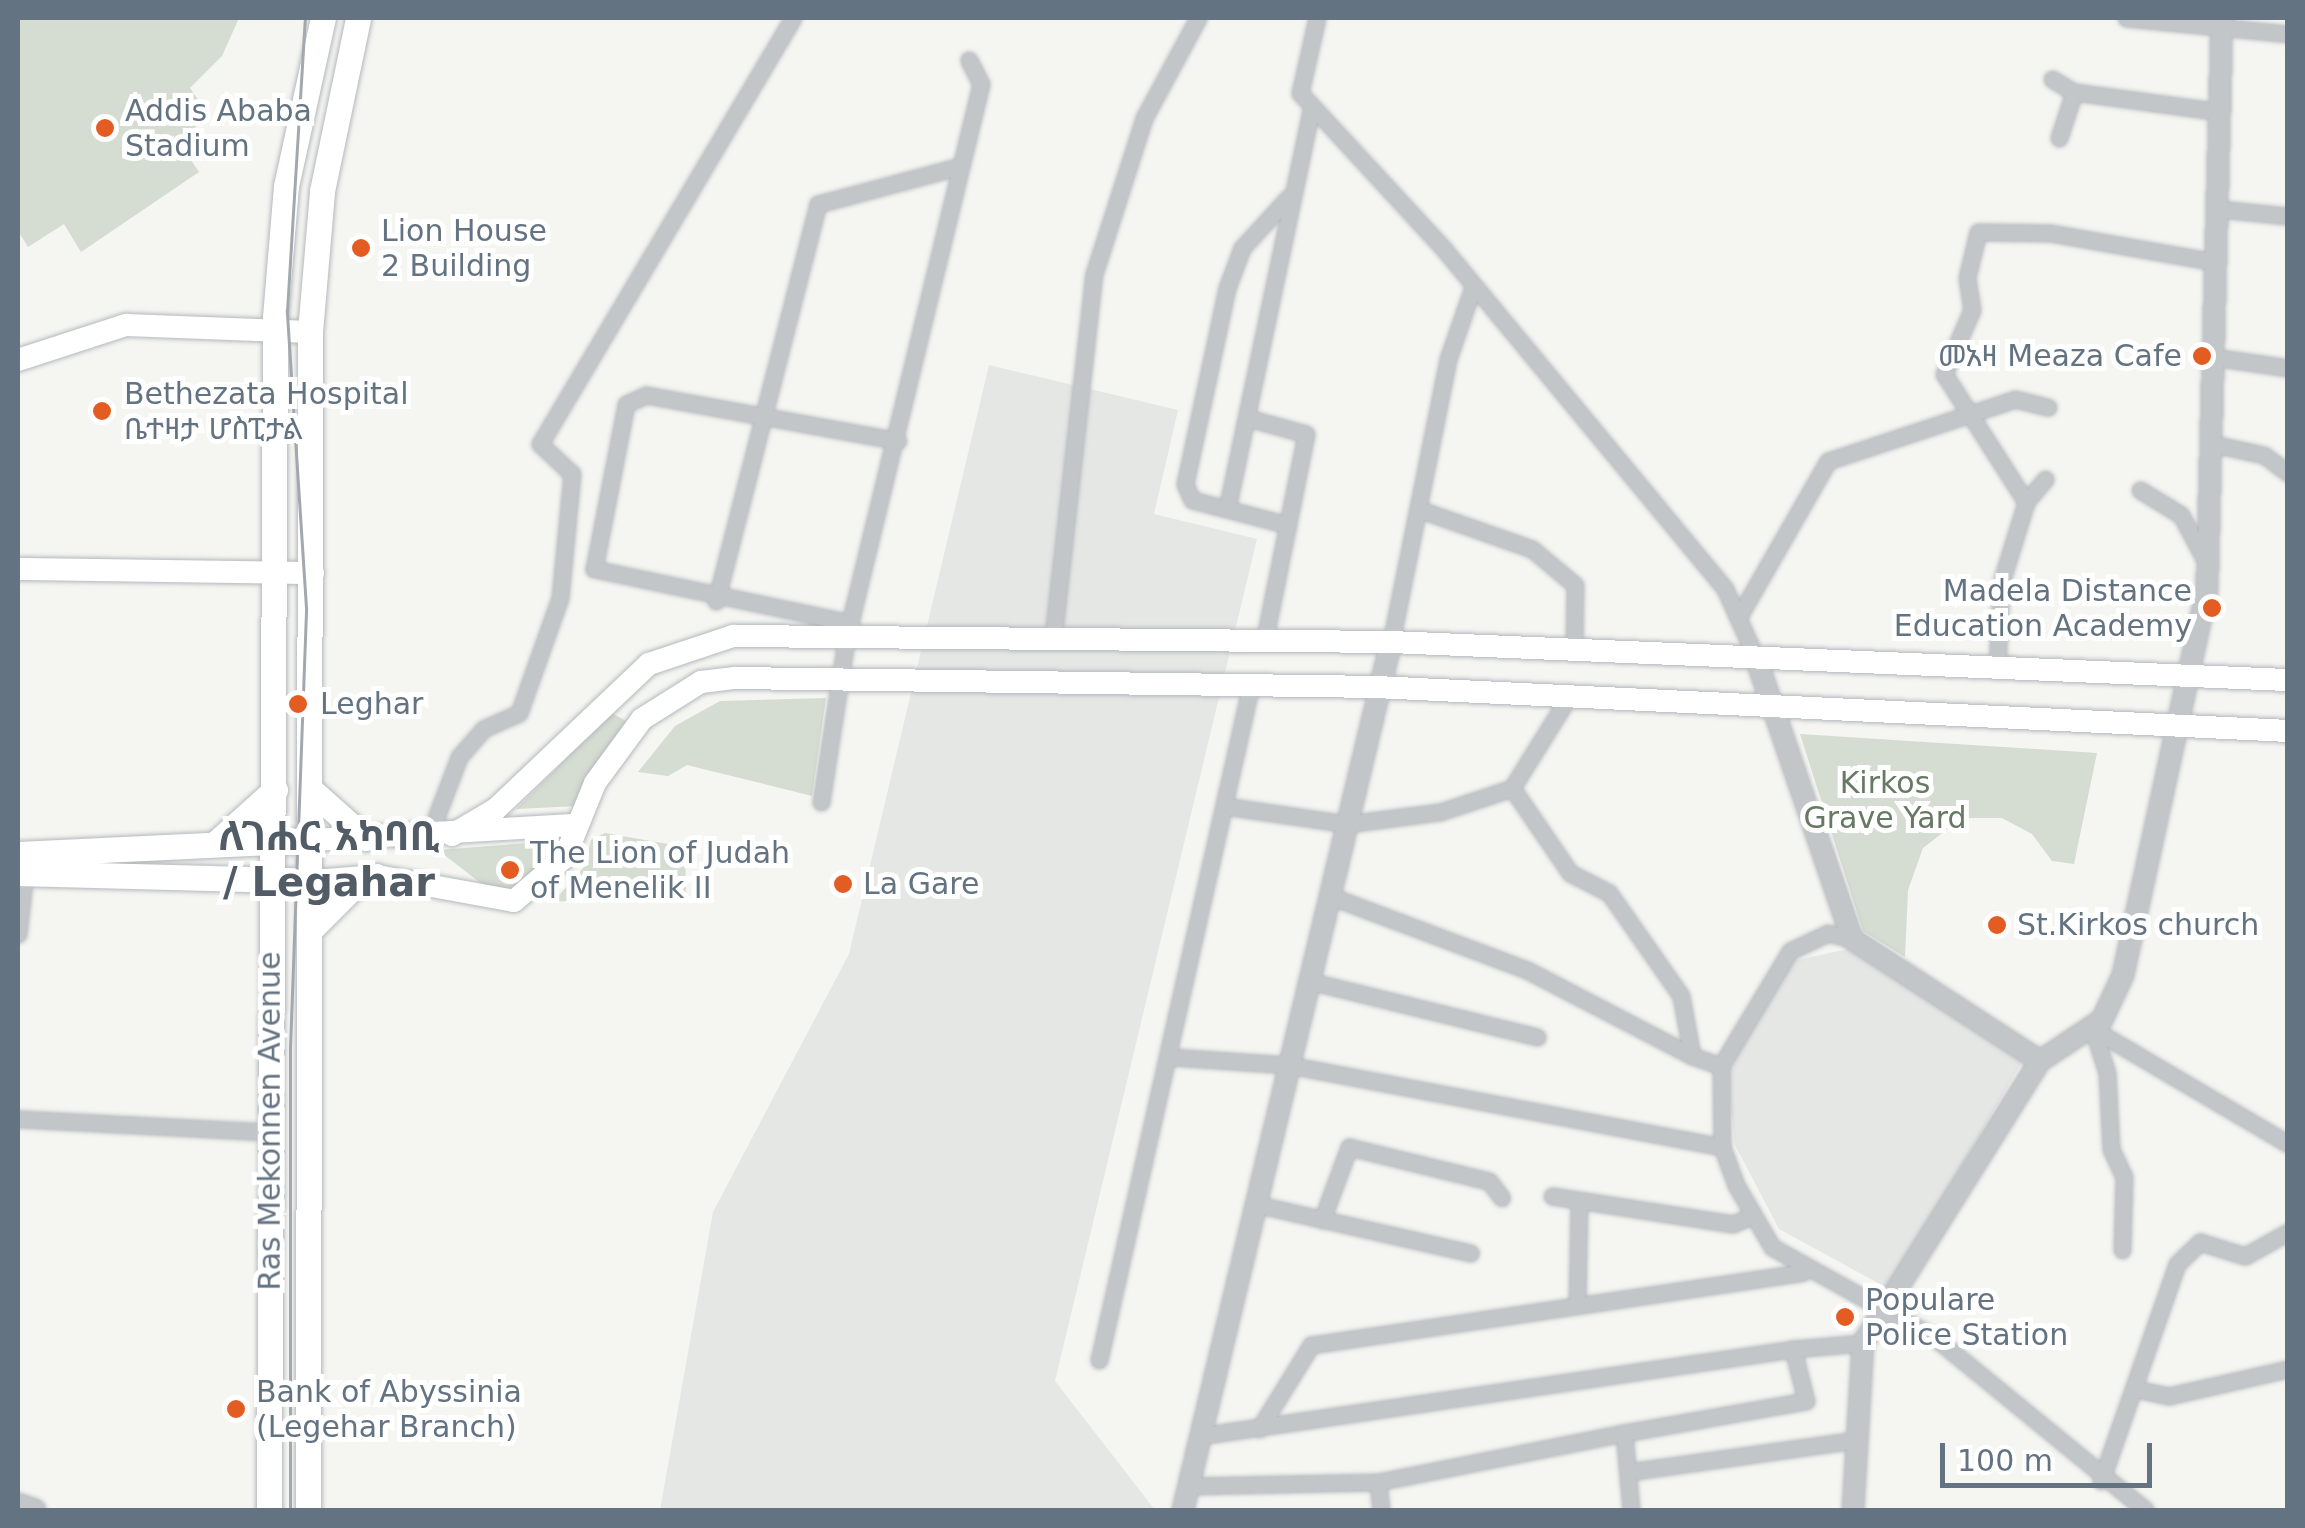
<!DOCTYPE html>
<html>
<head>
<meta charset="utf-8">
<style>
  body { margin:0 }
  #map { position:relative; width:2305px; height:1528px; overflow:hidden; background:#f5f5f1; font-family:"DejaVu Sans","Noto Sans Ethiopic",sans-serif }
  div>[style] { position:absolute }
  .built>* { inset:0; background:#e5e7e5 }
  .green>* { inset:0; background:#d5dcd2 }
  .roads { filter:drop-shadow(0 0 2px #b4b9be) drop-shadow(0 0 2px #b4b9be) }
  .minor>* { height:15px; margin:-7.5px; padding:0 7.5px; transform-origin:7.5px; border-radius:7.5px; background:#c2c6c9 }
  .tertiary>* { height:20px; margin:-10px; padding:0 10px; transform-origin:10px; border-radius:10px; background:#c2c6c9 }
  .secondary>* { height:22px; margin:-11px; padding:0 11px; transform-origin:11px; border-radius:11px; background:#fff }
  .primary>* { height:25px; margin:-12.5px; padding:0 12.5px; transform-origin:12.5px; border-radius:12.5px; background:#fff }
  .tram>* { height:2.5px; margin:-1.25px; padding:0 1.25px; transform-origin:1.25px; border-radius:1.25px; background:#a3a8ae }
  .dots>* { width:28px; height:28px; translate:-50% -50%; box-sizing:border-box; border:5px solid #fff; border-radius:50% }
  span { translate:-50% -50%; white-space:nowrap; text-align:center; line-height:1.15; -webkit-text-stroke:10px #fff; paint-order:stroke }
  .poi-label { font-size:30px; color:#647382 }
  .left { translate:0 -50%; text-align:left }
  .right { translate:-100% -50%; text-align:right }
  .park-label { font-size:30px; color:#667963 }
  .street-label { font-size:30px; color:#647382 }
  .district-label { font-size:40px; color:#525c67; font-weight:700 }
  .frame { position:absolute; inset:0; border:20px solid #647382; pointer-events:none }
  .scale { position:absolute; left:1940px; top:1443px; width:212px; height:45px; box-sizing:border-box; border:5px solid #647382; border-top:0; padding-left:12px; font-size:30px; line-height:35px; white-space:nowrap; color:#647382; -webkit-text-stroke:8px #fff; paint-order:stroke }
</style>
</head>
<body>
<div id="map">
  <div class="built">
    <div style="clip-path:polygon(989px 365px,1178px 410px,1154px 514px,1257px 539px,1055px 1381px,1155px 1510px,660px 1510px,713px 1212px,849px 954px)"></div>
    <div style="clip-path:polygon(1858px 947px,2025px 1057px,1889px 1289px,1779px 1229px,1735px 1145px,1726px 1062px,1787px 962px)"></div>
  </div>
  <div class="green">
    <div style="clip-path:polygon(18px 18px,239px 18px,222px 56px,190px 88px,210px 117px,177px 140px,199px 172px,81px 252px,64px 224px,28px 247px,18px 231px)"></div>
    <div style="clip-path:polygon(826px 698px,812px 796px,687px 765px,668px 776px,638px 772px,675px 726px,720px 701px)"></div>
    <div style="clip-path:polygon(612px 713px,626px 721px,577px 806px,516px 809px)"></div>
    <div style="clip-path:polygon(1800px 734px,2097px 753px,2074px 864px,2052px 861px,2032px 834px,2002px 818px,1962px 818px,1923px 848px,1908px 890px,1905px 957px,1863px 931px)"></div>
    <div style="clip-path:polygon(605px 833px,685px 847px,686px 892px,553px 902px,584px 867px,591px 840px)"></div>
    <div style="clip-path:polygon(566px 840px,541px 874px,513px 891px,487px 888px,438px 850px)"></div>
  </div>
  <div class="roads">
    <div class="minor">
      <div style="left:1317px;top:18px;width:77px;rotate:102.8deg"></div>
      <div style="left:1300px;top:93px;width:211px;rotate:47.3deg"></div>
      <div style="left:1443px;top:248px;width:442px;rotate:50.4deg"></div>
      <div style="left:1725px;top:589px;width:76px;rotate:65.8deg"></div>
      <div style="left:2126px;top:18px;width:163px;rotate:5.6deg"></div>
      <div style="left:2052px;top:79px;width:26px;rotate:31deg"></div>
      <div style="left:2074px;top:92px;width:149px;rotate:7.7deg"></div>
      <div style="left:2059px;top:138px;width:48px;rotate:-71.9deg"></div>
      <div style="left:2219px;top:209px;width:69px;rotate:5.8deg"></div>
      <div style="left:2213px;top:357px;width:76px;rotate:8.3deg"></div>
      <div style="left:1248px;top:418px;width:60px;rotate:15.4deg"></div>
      <div style="left:1306px;top:434px;width:212px;rotate:101.4deg"></div>
      <div style="left:2213px;top:444px;width:52px;rotate:12.2deg"></div>
      <div style="left:2264px;top:455px;width:30px;rotate:37deg"></div>
      <div style="left:2140px;top:490px;width:48px;rotate:31.4deg"></div>
      <div style="left:2181px;top:515px;width:55px;rotate:62deg"></div>
      <div style="left:2026px;top:502px;width:152px;rotate:-122.6deg"></div>
      <div style="left:1944px;top:374px;width:70px;rotate:-66.4deg"></div>
      <div style="left:1972px;top:310px;width:32px;rotate:-99deg"></div>
      <div style="left:1967px;top:278px;width:47px;rotate:-76.6deg"></div>
      <div style="left:1978px;top:232px;width:72px;rotate:0.8deg"></div>
      <div style="left:2050px;top:233px;width:168px;rotate:10deg"></div>
      <div style="left:1227px;top:509px;width:408px;rotate:-78.1deg"></div>
      <div style="left:1421px;top:510px;width:118px;rotate:19.4deg"></div>
      <div style="left:1532px;top:549px;width:56px;rotate:39.9deg"></div>
      <div style="left:1575px;top:585px;width:65px;rotate:90.9deg"></div>
      <div style="left:1288px;top:525px;width:99px;rotate:-165.4deg"></div>
      <div style="left:1192px;top:500px;width:17px;rotate:-114deg"></div>
      <div style="left:1185px;top:484px;width:200px;rotate:-77.9deg"></div>
      <div style="left:1227px;top:288px;width:43px;rotate:-69.4deg"></div>
      <div style="left:1242px;top:248px;width:68px;rotate:-47.4deg"></div>
      <div style="left:716px;top:601px;width:410px;rotate:-75.6deg"></div>
      <div style="left:818px;top:204px;width:148px;rotate:-14.9deg"></div>
      <div style="left:1738px;top:618px;width:181px;rotate:-60.2deg"></div>
      <div style="left:1828px;top:461px;width:197px;rotate:-18.3deg"></div>
      <div style="left:2015px;top:399px;width:34px;rotate:14deg"></div>
      <div style="left:851px;top:623px;width:263px;rotate:-168.1deg"></div>
      <div style="left:594px;top:569px;width:168px;rotate:-79deg"></div>
      <div style="left:626px;top:404px;width:22px;rotate:-24deg"></div>
      <div style="left:646px;top:395px;width:256px;rotate:10.3deg"></div>
      <div style="left:1053px;top:638px;width:366px;rotate:-83.6deg"></div>
      <div style="left:1094px;top:274px;width:164px;rotate:-72.2deg"></div>
      <div style="left:1144px;top:118px;width:114px;rotate:-61.6deg"></div>
      <div style="left:1391px;top:642px;width:289px;rotate:-78.6deg"></div>
      <div style="left:1448px;top:359px;width:73px;rotate:-70.8deg"></div>
      <div style="left:1997px;top:669px;width:86px;rotate:-87.3deg"></div>
      <div style="left:2001px;top:583px;width:85px;rotate:-72.8deg"></div>
      <div style="left:2026px;top:502px;width:30px;rotate:-50deg"></div>
      <div style="left:1512px;top:788px;width:106px;rotate:-58.1deg"></div>
      <div style="left:821px;top:802px;width:169px;rotate:-81.2deg"></div>
      <div style="left:847px;top:635px;width:567px;rotate:-76.33deg"></div>
      <div style="left:981px;top:84px;width:27px;rotate:-117deg"></div>
      <div style="left:1224px;top:806px;width:124px;rotate:8.3deg"></div>
      <div style="left:1347px;top:824px;width:94px;rotate:-7.4deg"></div>
      <div style="left:1440px;top:812px;width:76px;rotate:-18.4deg"></div>
      <div style="left:1512px;top:788px;width:103px;rotate:55.7deg"></div>
      <div style="left:1570px;top:873px;width:44px;rotate:27.1deg"></div>
      <div style="left:1609px;top:893px;width:126px;rotate:55deg"></div>
      <div style="left:1681px;top:996px;width:61px;rotate:79.6deg"></div>
      <div style="left:1692px;top:1056px;width:31px;rotate:19deg"></div>
      <div style="left:429px;top:836px;width:85px;rotate:-69.2deg"></div>
      <div style="left:459px;top:757px;width:37px;rotate:-49deg"></div>
      <div style="left:483px;top:729px;width:39px;rotate:-24deg"></div>
      <div style="left:519px;top:713px;width:122px;rotate:-70.4deg"></div>
      <div style="left:560px;top:598px;width:125px;rotate:-84.5deg"></div>
      <div style="left:572px;top:474px;width:44px;rotate:-136.8deg"></div>
      <div style="left:540px;top:444px;width:495px;rotate:-59.3deg"></div>
      <div style="left:1330px;top:896px;width:210px;rotate:20.6deg"></div>
      <div style="left:1527px;top:970px;width:186px;rotate:27.5deg"></div>
      <div style="left:18px;top:934px;width:61px;rotate:-83.5deg"></div>
      <div style="left:1852px;top:939px;width:25px;rotate:-166deg"></div>
      <div style="left:1828px;top:933px;width:42px;rotate:154.7deg"></div>
      <div style="left:1790px;top:951px;width:134px;rotate:121deg"></div>
      <div style="left:1721px;top:1066px;width:81px;rotate:89.3deg"></div>
      <div style="left:1722px;top:1147px;width:40px;rotate:69.8deg"></div>
      <div style="left:1736px;top:1185px;width:72px;rotate:59.9deg"></div>
      <div style="left:1772px;top:1247px;width:185px;rotate:29.1deg"></div>
      <div style="left:1934px;top:1337px;width:273px;rotate:39.3deg"></div>
      <div style="left:1309px;top:981px;width:235px;rotate:13.8deg"></div>
      <div style="left:2093px;top:1029px;width:46px;rotate:72.3deg"></div>
      <div style="left:2107px;top:1073px;width:76px;rotate:87deg"></div>
      <div style="left:2111px;top:1149px;width:31px;rotate:65deg"></div>
      <div style="left:2124px;top:1177px;width:73px;rotate:91.6deg"></div>
      <div style="left:2093px;top:1029px;width:226px;rotate:30.5deg"></div>
      <div style="left:1171px;top:1057px;width:118px;rotate:3.9deg"></div>
      <div style="left:1289px;top:1065px;width:441px;rotate:10.7deg"></div>
      <div style="left:18px;top:1119px;width:252px;rotate:3deg"></div>
      <div style="left:1552px;top:1196px;width:183px;rotate:8.8deg"></div>
      <div style="left:1733px;top:1224px;width:22px;rotate:-24deg"></div>
      <div style="left:1255px;top:1204px;width:221px;rotate:12.8deg"></div>
      <div style="left:1322px;top:1220px;width:78px;rotate:-69.7deg"></div>
      <div style="left:1349px;top:1147px;width:144px;rotate:13.7deg"></div>
      <div style="left:1489px;top:1181px;width:21px;rotate:53deg"></div>
      <div style="left:1577px;top:1304px;width:100px;rotate:-88.9deg"></div>
      <div style="left:1099px;top:1360px;width:692px;rotate:-77.31deg"></div>
      <div style="left:2136px;top:1389px;width:34px;rotate:12deg"></div>
      <div style="left:2169px;top:1396px;width:122px;rotate:-12.8deg"></div>
      <div style="left:1259px;top:1429px;width:99px;rotate:-58.2deg"></div>
      <div style="left:1311px;top:1345px;width:497px;rotate:-8.4deg"></div>
      <div style="left:1624px;top:1433px;width:185px;rotate:-10deg"></div>
      <div style="left:1806px;top:1401px;width:54px;rotate:-104deg"></div>
      <div style="left:1793px;top:1349px;width:70px;rotate:-4.9deg"></div>
      <div style="left:1199px;top:1436px;width:600px;rotate:-8.33deg"></div>
      <div style="left:1628px;top:1472px;width:229px;rotate:-8deg"></div>
      <div style="left:2101px;top:1481px;width:230px;rotate:-70.7deg"></div>
      <div style="left:2177px;top:1264px;width:32px;rotate:-44deg"></div>
      <div style="left:2200px;top:1242px;width:47px;rotate:17.3deg"></div>
      <div style="left:2245px;top:1256px;width:49px;rotate:-29.2deg"></div>
      <div style="left:1378px;top:1482px;width:28px;rotate:84deg"></div>
      <div style="left:1189px;top:1486px;width:189px;rotate:-1.2deg"></div>
      <div style="left:1378px;top:1482px;width:251px;rotate:-11.3deg"></div>
      <div style="left:1624px;top:1433px;width:77px;rotate:84.8deg"></div>
    </div>
    <div class="tertiary">
      <div style="left:1756px;top:658px;width:297px;rotate:71.1deg"></div>
      <div style="left:1852px;top:939px;width:224px;rotate:33deg"></div>
      <div style="left:18px;top:1504px;width:18px;rotate:19deg"></div>
      <div style="left:1183px;top:1510px;width:893px;rotate:-76.52deg"></div>
      <div style="left:1853px;top:1510px;width:167px;rotate:-86.6deg"></div>
      <div style="left:1863px;top:1343px;width:333px;rotate:-57.9deg"></div>
      <div style="left:2040px;top:1061px;width:74px;rotate:-33.5deg"></div>
      <div style="left:2102px;top:1020px;width:50px;rotate:-65deg"></div>
      <div style="left:2123px;top:975px;width:393px;rotate:-77.7deg"></div>
      <div style="left:2207px;top:591px;width:573px;rotate:-88.5deg"></div>
    </div>
    <div class="secondary">
      <div style="left:18px;top:360px;width:114px;rotate:-18deg"></div>
      <div style="left:126px;top:325px;width:184px;rotate:2.2deg"></div>
      <div style="left:18px;top:569px;width:295px;rotate:0.8deg"></div>
      <div style="left:452px;top:835px;width:51px;rotate:-30.6deg"></div>
      <div style="left:496px;top:809px;width:211px;rotate:-43.5deg"></div>
      <div style="left:649px;top:664px;width:89px;rotate:-18.4deg"></div>
      <div style="left:733px;top:636px;width:658px;rotate:0.52deg"></div>
      <div style="left:1391px;top:642px;width:898px;rotate:2.43deg"></div>
      <div style="left:313px;top:840px;width:264px;rotate:-3.3deg"></div>
      <div style="left:314px;top:881px;width:63px;rotate:-4.5deg"></div>
      <div style="left:377px;top:876px;width:139px;rotate:10.3deg"></div>
      <div style="left:514px;top:901px;width:67px;rotate:-40.8deg"></div>
      <div style="left:565px;top:857px;width:80px;rotate:-67.9deg"></div>
      <div style="left:595px;top:783px;width:79px;rotate:-53.7deg"></div>
      <div style="left:642px;top:719px;width:70px;rotate:-32.1deg"></div>
      <div style="left:701px;top:682px;width:34px;rotate:-7deg"></div>
      <div style="left:735px;top:678px;width:641px;rotate:0.8deg"></div>
      <div style="left:1376px;top:687px;width:913px;rotate:2.76deg"></div>
    </div>
    <div class="primary">
      <div style="left:312px;top:791px;width:71px;rotate:41.6deg"></div>
      <div style="left:217px;top:842px;width:78px;rotate:-41.9deg"></div>
      <div style="left:18px;top:854px;width:295px;rotate:-2.7deg"></div>
      <div style="left:18px;top:873px;width:296px;rotate:1.5deg"></div>
      <div style="left:311px;top:929px;width:64px;rotate:-45deg"></div>
      <div style="left:356px;top:884px;width:22px;rotate:-21deg"></div>
      <div style="left:269px;top:1510px;width:1193px;rotate:-89.71deg"></div>
      <div style="left:275px;top:317px;width:131px;rotate:-85.2deg"></div>
      <div style="left:286px;top:186px;width:172px;rotate:-77.6deg"></div>
      <div style="left:308px;top:1510px;width:1178px;rotate:-89.9deg"></div>
      <div style="left:310px;top:332px;width:142px;rotate:-85.1deg"></div>
      <div style="left:322px;top:191px;width:177px;rotate:-78.2deg"></div>
    </div>
  </div>
  <div class="tram">
    <div style="left:290px;top:1510px;width:462px;rotate:-90deg"></div>
    <div style="left:290px;top:1048px;width:440px;rotate:-87.9deg"></div>
    <div style="left:306px;top:608px;width:298px;rotate:-93.7deg"></div>
    <div style="left:287px;top:311px;width:294px;rotate:-86.5deg"></div>
  </div>
  <div class="dots">
    <div style="left:105px;top:128px;background:#e35d23"></div>
    <div style="left:361px;top:248px;background:#e35d23"></div>
    <div style="left:2202px;top:356px;background:#e35d23"></div>
    <div style="left:102px;top:411px;background:#e35d23"></div>
    <div style="left:2212px;top:608px;background:#e35d23"></div>
    <div style="left:298px;top:704px;background:#e35d23"></div>
    <div style="left:510px;top:870px;background:#e35d23"></div>
    <div style="left:843px;top:884px;background:#e35d23"></div>
    <div style="left:1997px;top:925px;background:#e35d23"></div>
    <div style="left:1845px;top:1317px;background:#e35d23"></div>
    <div style="left:236px;top:1409px;background:#e35d23"></div>
  </div>
  <div class="poi-label">
    <span class="left" style="left:125px;top:128px">Addis Ababa<br>Stadium</span>
    <span class="left" style="left:381px;top:248px">Lion House<br>2 Building</span>
    <span class="right" style="left:2182px;top:356px">መአዛ Meaza Cafe</span>
    <span class="left" style="left:124px;top:411px">Bethezata Hospital<br>ቤተዛታ ሆስፒታል</span>
    <span class="right" style="left:2192px;top:608px">Madela Distance<br>Education Academy</span>
    <span class="left" style="left:320px;top:704px">Leghar</span>
    <span class="left" style="left:530px;top:870px">The Lion of Judah<br>of Menelik II</span>
    <span class="left" style="left:863px;top:884px">La Gare</span>
    <span class="left" style="left:2017px;top:925px">St.Kirkos church</span>
    <span class="left" style="left:1865px;top:1317px">Populare<br>Police Station</span>
    <span class="left" style="left:256px;top:1409px">Bank of Abyssinia<br>(Legehar Branch)</span>
  </div>
  <div class="park-label">
    <span style="left:1885px;top:800px">Kirkos<br>Grave Yard</span>
  </div>
  <div class="street-label">
    <span style="left:270px;top:1121px;rotate:-90deg">Ras Mekonnen Avenue</span>
  </div>
  <div class="district-label">
    <span style="left:329px;top:859px">ለገሐር አካባቢ<br>/ Legahar</span>
  </div>
  <div class="frame"></div>
  <div class="scale">100 m</div>
</div>
</body>
</html>
